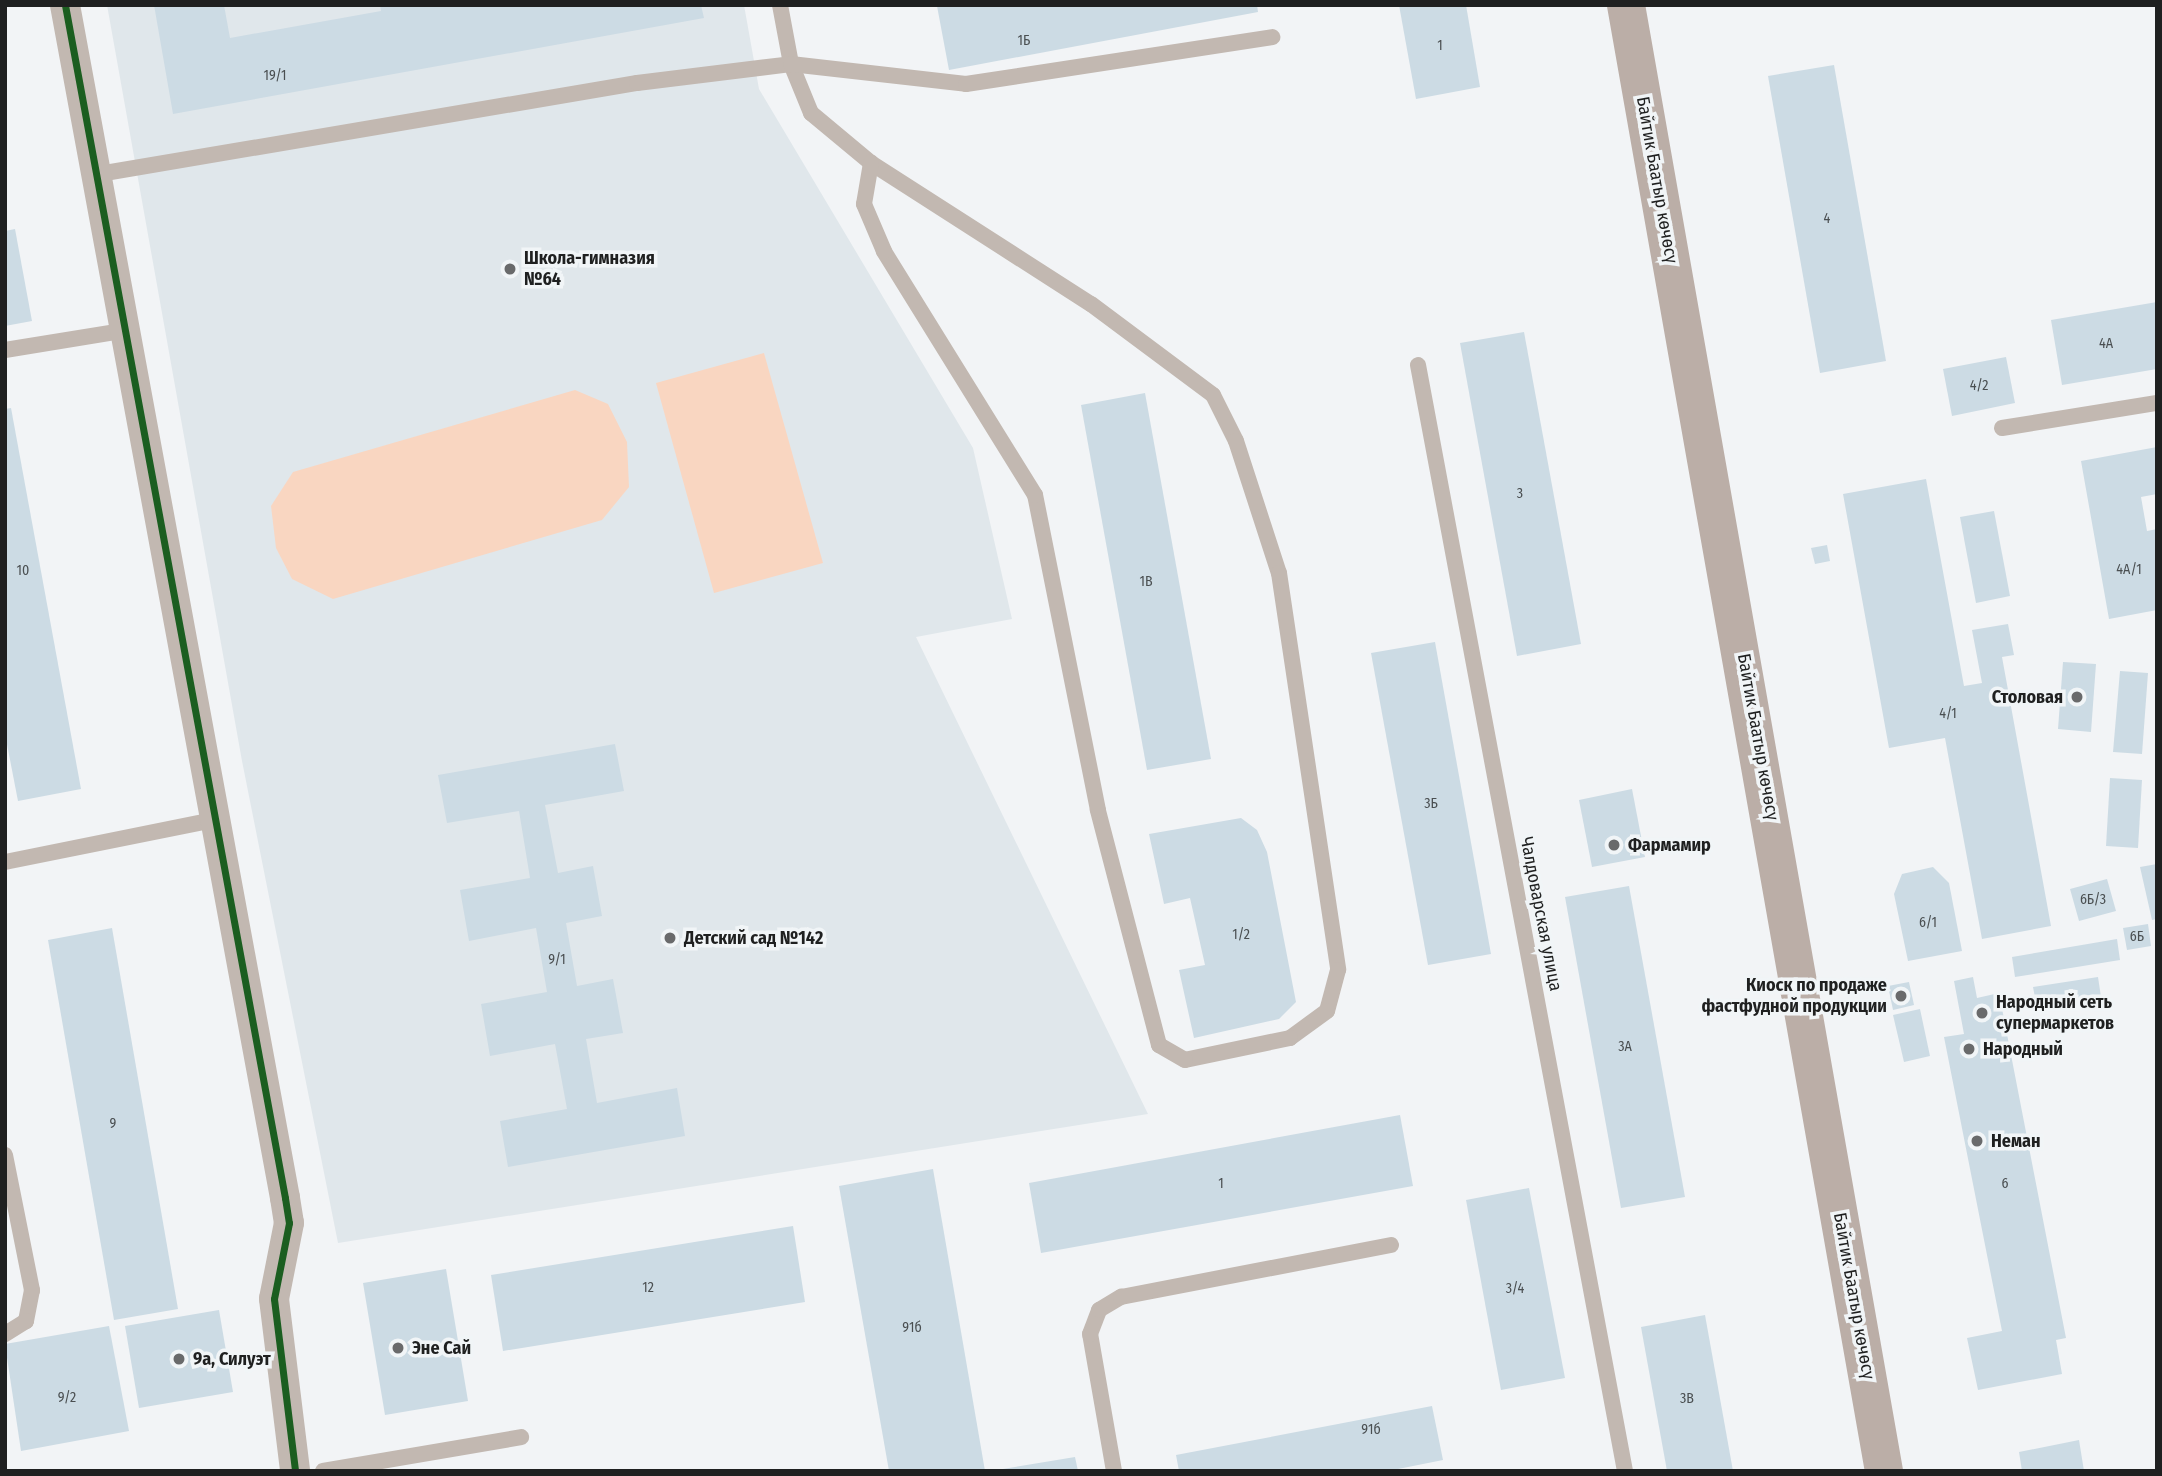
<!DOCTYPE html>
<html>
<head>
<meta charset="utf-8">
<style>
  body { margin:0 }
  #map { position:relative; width:2162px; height:1476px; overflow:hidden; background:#f2f4f6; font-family:"Fira Sans Condensed",sans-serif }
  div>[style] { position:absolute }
  .built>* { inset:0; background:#e0e7eb }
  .green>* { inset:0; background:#f9d6c1 }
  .building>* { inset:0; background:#ccdbe4 }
  .service>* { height:16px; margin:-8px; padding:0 8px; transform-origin:8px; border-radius:8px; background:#c2b8b1 }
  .minor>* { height:30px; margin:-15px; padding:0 15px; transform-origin:15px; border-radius:15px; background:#c2b8b1 }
  .primary>* { height:38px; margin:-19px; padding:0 19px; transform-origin:19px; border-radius:19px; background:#bbaea7 }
  .cycleway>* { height:7px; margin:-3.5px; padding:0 3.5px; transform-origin:3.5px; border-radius:3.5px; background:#1b5e20 }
  .dots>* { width:19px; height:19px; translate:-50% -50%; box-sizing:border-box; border:4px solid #f1f5f7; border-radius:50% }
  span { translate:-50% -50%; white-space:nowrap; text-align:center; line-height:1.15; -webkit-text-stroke:7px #f1f5f7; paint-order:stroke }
  .number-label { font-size:14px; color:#4a4f51 }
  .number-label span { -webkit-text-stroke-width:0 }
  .street-label { font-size:18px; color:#1f2020 }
  .poi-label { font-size:18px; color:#1f2020; font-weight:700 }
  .left { translate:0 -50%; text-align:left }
  .right { translate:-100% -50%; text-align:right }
  .frame { position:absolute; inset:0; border:7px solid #1f2020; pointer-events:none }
</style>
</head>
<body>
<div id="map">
  <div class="built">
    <div style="clip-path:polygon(107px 5px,744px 5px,759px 89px,973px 448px,1012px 619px,916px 637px,1148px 1114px,338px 1243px,242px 761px)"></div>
  </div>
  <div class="green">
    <div style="clip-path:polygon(764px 353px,823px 563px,714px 593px,656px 383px)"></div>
    <div style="clip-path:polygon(575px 390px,608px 404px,627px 442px,629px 487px,602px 520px,333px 599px,292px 579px,276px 548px,271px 506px,293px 472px)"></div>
  </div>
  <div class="building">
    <div style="clip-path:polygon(154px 5px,224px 5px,230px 38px,381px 11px,380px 5px,701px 5px,704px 18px,173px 114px)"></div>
    <div style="clip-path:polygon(1257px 5px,1258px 12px,949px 70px,937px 6px)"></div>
    <div style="clip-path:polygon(1399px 5px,1466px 5px,1480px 87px,1416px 99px)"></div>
    <div style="clip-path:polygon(1834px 65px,1886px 361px,1820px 373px,1768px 76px)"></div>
    <div style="clip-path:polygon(15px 229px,32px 321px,5px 326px,5px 231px)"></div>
    <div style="clip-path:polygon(2157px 302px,2157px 369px,2062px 385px,2051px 320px)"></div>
    <div style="clip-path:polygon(1524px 332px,1581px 644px,1517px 656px,1460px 343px)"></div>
    <div style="clip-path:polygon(2006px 357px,2015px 403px,1952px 416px,1943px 369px)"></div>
    <div style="clip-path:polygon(1145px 393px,1211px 759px,1147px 770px,1081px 405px)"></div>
    <div style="clip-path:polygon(11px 408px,81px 789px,18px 801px,5px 734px,5px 409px)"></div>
    <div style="clip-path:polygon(2157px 447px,2157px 494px,2141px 497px,2147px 531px,2157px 529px,2157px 610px,2109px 619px,2081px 461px)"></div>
    <div style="clip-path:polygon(1926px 479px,1964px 686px,1982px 683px,1972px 630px,2008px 624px,2014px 655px,2002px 657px,2051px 926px,1982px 939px,1945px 738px,1889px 748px,1843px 494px)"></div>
    <div style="clip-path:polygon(1994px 511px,2010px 596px,1976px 603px,1960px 517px)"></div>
    <div style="clip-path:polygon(1827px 545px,1830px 561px,1815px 564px,1811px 548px)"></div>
    <div style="clip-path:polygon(1435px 642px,1491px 954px,1428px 965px,1371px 653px)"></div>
    <div style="clip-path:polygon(2063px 662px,2096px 664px,2091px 732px,2058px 729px)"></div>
    <div style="clip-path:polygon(2120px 671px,2148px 673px,2142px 754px,2113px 752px)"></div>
    <div style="clip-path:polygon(615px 744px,624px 791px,545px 805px,558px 873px,593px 866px,602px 916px,566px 923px,577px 986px,613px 979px,623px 1033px,586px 1039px,597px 1103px,677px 1088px,685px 1136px,508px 1167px,500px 1121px,567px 1109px,555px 1044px,490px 1056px,481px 1004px,547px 992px,536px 928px,469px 941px,460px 890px,530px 878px,519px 811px,447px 823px,438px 775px)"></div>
    <div style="clip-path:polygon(2110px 778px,2142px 780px,2138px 848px,2106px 846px)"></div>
    <div style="clip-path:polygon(1632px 789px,1645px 857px,1592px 867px,1579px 800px)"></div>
    <div style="clip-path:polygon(1241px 818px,1257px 830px,1267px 852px,1296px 1002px,1279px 1019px,1194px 1038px,1179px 970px,1205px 965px,1190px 898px,1164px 904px,1149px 834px)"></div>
    <div style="clip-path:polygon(2157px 864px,2157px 919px,2152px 920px,2140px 867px)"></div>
    <div style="clip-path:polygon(1933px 867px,1949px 883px,1962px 951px,1908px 961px,1894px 894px,1902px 874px)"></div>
    <div style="clip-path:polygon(2107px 879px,2116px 911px,2079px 921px,2070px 889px)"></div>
    <div style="clip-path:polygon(1629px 886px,1685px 1197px,1621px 1208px,1565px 897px)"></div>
    <div style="clip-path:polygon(2148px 924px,2151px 946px,2127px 950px,2123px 928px)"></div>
    <div style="clip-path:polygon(112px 928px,178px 1309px,114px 1320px,48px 940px)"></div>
    <div style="clip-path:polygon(2117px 939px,2120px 960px,2015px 977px,2012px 957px)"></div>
    <div style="clip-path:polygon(1973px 977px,1977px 998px,1999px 993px,2066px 1338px,2056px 1340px,2062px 1374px,1978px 1390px,1967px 1338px,2002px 1331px,1944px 1037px,1964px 1034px,1954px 981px)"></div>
    <div style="clip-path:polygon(2098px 977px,2101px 997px,2037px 1008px,2033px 987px)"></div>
    <div style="clip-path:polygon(1909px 982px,1914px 1005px,1893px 1010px,1888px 986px)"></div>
    <div style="clip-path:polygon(1920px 1009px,1930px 1056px,1904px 1062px,1893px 1015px)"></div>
    <div style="clip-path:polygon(1400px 1115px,1413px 1186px,1041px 1253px,1029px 1183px)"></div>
    <div style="clip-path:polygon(933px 1169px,985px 1471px,889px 1471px,839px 1186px)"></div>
    <div style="clip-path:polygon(1529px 1188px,1565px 1378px,1501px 1390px,1466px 1200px)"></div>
    <div style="clip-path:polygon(793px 1226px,805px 1302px,503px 1351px,491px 1275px)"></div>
    <div style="clip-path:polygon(446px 1269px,468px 1401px,385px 1415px,363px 1283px)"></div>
    <div style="clip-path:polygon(219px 1310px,233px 1392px,139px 1408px,125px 1326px)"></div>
    <div style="clip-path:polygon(1705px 1315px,1733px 1471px,1667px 1471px,1641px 1327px)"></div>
    <div style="clip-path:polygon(109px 1326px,129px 1431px,21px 1451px,5px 1344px)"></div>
    <div style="clip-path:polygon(1432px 1406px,1443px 1460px,1388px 1471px,1179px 1471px,1176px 1455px)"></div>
    <div style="clip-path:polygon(2079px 1440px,2084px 1471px,2022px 1471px,2019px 1452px)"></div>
    <div style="clip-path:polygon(1075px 1457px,1078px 1471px,1003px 1471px,1003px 1469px)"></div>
  </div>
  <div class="service">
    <div style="left:780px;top:5px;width:60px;rotate:79.4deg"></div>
    <div style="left:791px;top:64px;width:53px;rotate:67.8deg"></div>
    <div style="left:811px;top:113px;width:78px;rotate:39.8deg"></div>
    <div style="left:871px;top:163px;width:261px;rotate:32.7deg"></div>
    <div style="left:1091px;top:304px;width:152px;rotate:36.7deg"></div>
    <div style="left:1213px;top:395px;width:51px;rotate:63.4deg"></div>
    <div style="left:1236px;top:441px;width:139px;rotate:72deg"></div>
    <div style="left:1279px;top:573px;width:401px;rotate:81.5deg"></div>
    <div style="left:1338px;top:970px;width:42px;rotate:105deg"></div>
    <div style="left:1327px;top:1011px;width:46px;rotate:143.9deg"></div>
    <div style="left:1290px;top:1038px;width:107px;rotate:168.2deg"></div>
    <div style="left:1185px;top:1060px;width:30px;rotate:-150deg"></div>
    <div style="left:1159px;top:1045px;width:243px;rotate:-104.6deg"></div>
    <div style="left:1098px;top:810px;width:321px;rotate:-101.3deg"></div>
    <div style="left:1035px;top:495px;width:287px;rotate:-121.8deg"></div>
    <div style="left:884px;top:251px;width:51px;rotate:-113.1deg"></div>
    <div style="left:864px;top:204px;width:42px;rotate:-80.3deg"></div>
    <div style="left:93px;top:175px;width:552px;rotate:-9.6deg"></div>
    <div style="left:637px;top:83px;width:155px;rotate:-7deg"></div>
    <div style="left:791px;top:64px;width:176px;rotate:6.5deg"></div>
    <div style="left:966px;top:84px;width:310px;rotate:-8.7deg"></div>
    <div style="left:5px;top:350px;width:119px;rotate:-9.2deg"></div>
    <div style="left:1418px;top:365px;width:1125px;rotate:79.4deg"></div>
    <div style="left:2002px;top:428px;width:157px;rotate:-9.2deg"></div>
    <div style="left:5px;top:862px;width:212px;rotate:-11.4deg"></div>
    <div style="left:5px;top:1155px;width:138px;rotate:78.7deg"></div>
    <div style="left:32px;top:1290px;width:32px;rotate:101deg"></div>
    <div style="left:26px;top:1321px;width:25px;rotate:148deg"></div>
    <div style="left:323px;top:1471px;width:201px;rotate:-9.7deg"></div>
    <div style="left:1114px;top:1471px;width:139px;rotate:-99.9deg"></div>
    <div style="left:1090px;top:1334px;width:26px;rotate:-69deg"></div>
    <div style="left:1099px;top:1310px;width:26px;rotate:-31deg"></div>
    <div style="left:1121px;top:1297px;width:275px;rotate:-10.9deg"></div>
  </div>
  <div class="minor">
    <div style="left:65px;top:5px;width:1213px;rotate:79.55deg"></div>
    <div style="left:285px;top:1198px;width:25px;rotate:81deg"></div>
    <div style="left:289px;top:1223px;width:77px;rotate:101.2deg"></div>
    <div style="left:274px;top:1299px;width:173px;rotate:83deg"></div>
  </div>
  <div class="primary">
    <div style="left:1626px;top:5px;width:1489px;rotate:80.02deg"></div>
  </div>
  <div class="cycleway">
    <div style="left:65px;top:5px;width:1213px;rotate:79.55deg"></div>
    <div style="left:285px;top:1198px;width:25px;rotate:81deg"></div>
    <div style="left:289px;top:1223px;width:77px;rotate:101.2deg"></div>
    <div style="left:274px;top:1299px;width:173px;rotate:83deg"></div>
  </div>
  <div class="dots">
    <div style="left:510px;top:269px;background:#696a6b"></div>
    <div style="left:2077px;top:697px;background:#696a6b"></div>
    <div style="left:1614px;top:845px;background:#696a6b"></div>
    <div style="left:670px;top:938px;background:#696a6b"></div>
    <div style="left:1901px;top:996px;background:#696a6b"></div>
    <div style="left:1982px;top:1013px;background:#696a6b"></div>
    <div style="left:1969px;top:1049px;background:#696a6b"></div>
    <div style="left:1977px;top:1141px;background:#696a6b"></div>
    <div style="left:398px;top:1348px;background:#696a6b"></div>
    <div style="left:179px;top:1359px;background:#696a6b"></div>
  </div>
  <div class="number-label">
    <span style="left:1024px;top:41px">1Б</span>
    <span style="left:1440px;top:46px">1</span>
    <span style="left:275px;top:76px">19/1</span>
    <span style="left:1827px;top:219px">4</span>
    <span style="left:2106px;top:344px">4А</span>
    <span style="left:1979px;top:386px">4/2</span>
    <span style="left:1520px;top:494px">3</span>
    <span style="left:2129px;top:570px">4А/1</span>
    <span style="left:23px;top:571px">10</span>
    <span style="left:1146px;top:582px">1В</span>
    <span style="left:1948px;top:714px">4/1</span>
    <span style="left:1431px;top:804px">3Б</span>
    <span style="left:2093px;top:900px">6Б/3</span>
    <span style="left:1928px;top:923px">6/1</span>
    <span style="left:1241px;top:935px">1/2</span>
    <span style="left:2137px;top:937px">6Б</span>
    <span style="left:557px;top:960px">9/1</span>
    <span style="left:1625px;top:1047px">3А</span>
    <span style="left:113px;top:1124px">9</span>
    <span style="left:1221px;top:1184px">1</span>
    <span style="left:2005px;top:1184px">6</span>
    <span style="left:648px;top:1288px">12</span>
    <span style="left:1515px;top:1289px">3/4</span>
    <span style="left:912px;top:1328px">91б</span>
    <span style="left:67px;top:1398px">9/2</span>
    <span style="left:1687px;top:1399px">3В</span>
    <span style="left:1371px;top:1430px">91б</span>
  </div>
  <div class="street-label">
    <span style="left:1657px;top:180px;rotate:80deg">Байтик Баатыр көчөсү</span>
    <span style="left:1758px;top:737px;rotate:80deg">Байтик Баатыр көчөсү</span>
    <span style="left:1541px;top:914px;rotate:79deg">Чалдоварская улица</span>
    <span style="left:1854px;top:1296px;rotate:80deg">Байтик Баатыр көчөсү</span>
  </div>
  <div class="poi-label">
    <span class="left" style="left:524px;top:269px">Школа-гимназия<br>№64</span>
    <span class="right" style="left:2063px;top:697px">Столовая</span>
    <span class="left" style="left:1628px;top:845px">Фармамир</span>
    <span class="left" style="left:684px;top:938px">Детский сад №142</span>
    <span class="right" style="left:1887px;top:996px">Киоск по продаже<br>фастфудной продукции</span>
    <span class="left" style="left:1996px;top:1013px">Народный сеть<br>супермаркетов</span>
    <span class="left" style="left:1983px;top:1049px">Народный</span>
    <span class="left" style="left:1991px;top:1141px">Неман</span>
    <span class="left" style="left:412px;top:1348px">Эне Сай</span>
    <span class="left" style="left:193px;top:1359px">9а, Силуэт</span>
  </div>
  <div class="frame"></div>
</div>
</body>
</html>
